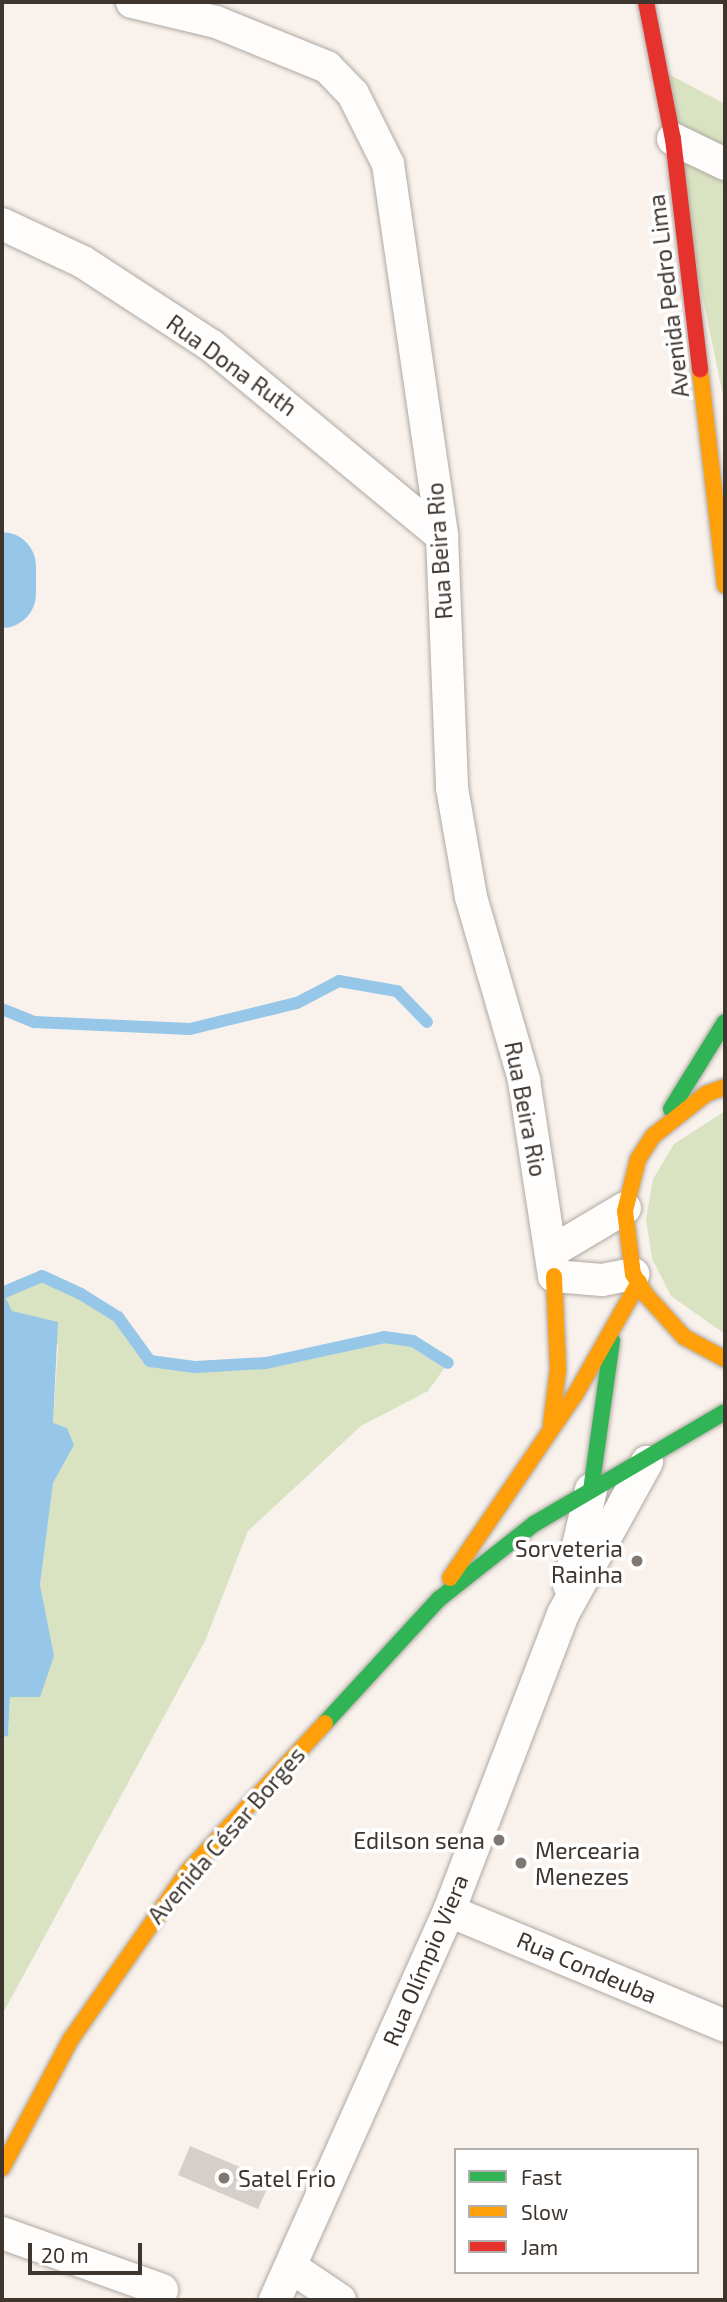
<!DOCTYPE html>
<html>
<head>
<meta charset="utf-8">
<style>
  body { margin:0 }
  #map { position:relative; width:727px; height:2302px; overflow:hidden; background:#f9f2ec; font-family:"Exo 2",sans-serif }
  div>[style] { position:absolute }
  .green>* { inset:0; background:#d9e3c2 }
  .water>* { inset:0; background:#96c7e8 }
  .stream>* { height:12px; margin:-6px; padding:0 6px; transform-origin:6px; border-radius:6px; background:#96c7e8 }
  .river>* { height:68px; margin:-34px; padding:0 34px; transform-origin:34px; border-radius:34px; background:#96c7e8 }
  .building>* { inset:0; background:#d6cfc9 }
  .roads { filter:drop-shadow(0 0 2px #afa8a2) drop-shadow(0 0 2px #afa8a2) }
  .street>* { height:32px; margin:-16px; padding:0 16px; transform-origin:16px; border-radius:16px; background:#fefdfc }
  .fast>* { height:16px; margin:-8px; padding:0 8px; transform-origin:8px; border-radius:8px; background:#30b455 }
  .slow>* { height:16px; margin:-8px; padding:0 8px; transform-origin:8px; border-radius:8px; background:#ff9f0a }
  .jam>* { height:16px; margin:-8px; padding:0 8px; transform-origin:8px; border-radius:8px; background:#e5322d }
  .dots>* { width:19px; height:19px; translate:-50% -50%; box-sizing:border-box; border:4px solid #fff; border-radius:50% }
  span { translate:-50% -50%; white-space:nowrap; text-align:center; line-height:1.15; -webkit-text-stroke:7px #fff; paint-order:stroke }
  .street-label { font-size:23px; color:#3f352f }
  .poi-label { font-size:23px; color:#3f352f }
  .right { translate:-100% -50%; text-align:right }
  .left { translate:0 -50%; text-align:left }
  .frame { position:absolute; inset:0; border:4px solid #3f352f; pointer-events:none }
  .legend { position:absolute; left:454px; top:2148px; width:245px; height:126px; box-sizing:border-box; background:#fff; border:2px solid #b2aeac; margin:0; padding:9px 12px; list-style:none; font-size:21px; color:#3f352f }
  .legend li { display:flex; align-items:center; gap:14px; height:35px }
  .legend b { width:35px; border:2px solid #b2aeac }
  .scale { position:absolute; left:28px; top:2243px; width:114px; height:32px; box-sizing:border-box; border:4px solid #3f352f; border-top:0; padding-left:9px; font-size:21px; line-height:24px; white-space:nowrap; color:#3f352f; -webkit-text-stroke:5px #fff; paint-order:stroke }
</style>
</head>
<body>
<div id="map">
  <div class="green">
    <div style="clip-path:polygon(655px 67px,725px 104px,725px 405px)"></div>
    <div style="clip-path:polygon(725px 1111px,725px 1334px,671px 1296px,652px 1259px,646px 1219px,653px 1179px,674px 1144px)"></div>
    <div style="clip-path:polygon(42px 1276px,118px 1317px,150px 1361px,195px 1367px,266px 1363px,384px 1337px,413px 1341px,448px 1363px,428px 1391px,361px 1426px,248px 1531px,205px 1641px,2px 2015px,2px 1737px,8px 1735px,10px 1697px,44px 1620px,40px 1585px,53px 1483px,65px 1457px,53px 1423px,58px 1345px,36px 1321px,11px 1311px,3px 1293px)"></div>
  </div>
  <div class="water">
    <div style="clip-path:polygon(2px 1291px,12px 1311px,58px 1322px,53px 1423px,67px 1428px,74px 1445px,53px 1483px,40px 1585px,54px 1656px,40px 1697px,10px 1697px,8px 1736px,2px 1737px)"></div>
  </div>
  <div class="stream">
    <div style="left:2px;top:1009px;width:35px;rotate:22deg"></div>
    <div style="left:34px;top:1022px;width:156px;rotate:2.6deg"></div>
    <div style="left:190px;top:1029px;width:110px;rotate:-13.7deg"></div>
    <div style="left:297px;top:1003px;width:47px;rotate:-27.6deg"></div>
    <div style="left:339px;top:981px;width:59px;rotate:9.8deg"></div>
    <div style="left:397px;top:991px;width:43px;rotate:45.9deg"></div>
    <div style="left:2px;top:1293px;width:43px;rotate:-23deg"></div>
    <div style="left:42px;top:1276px;width:43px;rotate:24.8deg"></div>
    <div style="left:81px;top:1294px;width:44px;rotate:31.9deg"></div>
    <div style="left:118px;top:1317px;width:54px;rotate:54deg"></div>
    <div style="left:150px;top:1361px;width:45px;rotate:7.6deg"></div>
    <div style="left:195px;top:1367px;width:71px;rotate:-3.2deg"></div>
    <div style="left:266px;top:1363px;width:121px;rotate:-12.4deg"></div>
    <div style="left:384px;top:1337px;width:29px;rotate:8deg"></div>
    <div style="left:413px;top:1341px;width:41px;rotate:32.2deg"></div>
  </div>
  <div class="river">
    <div style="left:2px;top:566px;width:28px;rotate:90deg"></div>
  </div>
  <div class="building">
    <div style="clip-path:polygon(190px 2146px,271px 2180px,258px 2209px,178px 2175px)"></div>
  </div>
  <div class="roads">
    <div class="street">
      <div style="left:132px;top:2px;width:86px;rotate:13.4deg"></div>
      <div style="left:216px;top:22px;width:120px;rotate:22.1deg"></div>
      <div style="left:327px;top:67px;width:37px;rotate:46deg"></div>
      <div style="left:353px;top:94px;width:78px;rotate:63.4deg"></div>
      <div style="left:388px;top:164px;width:376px;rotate:81.7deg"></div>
      <div style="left:442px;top:536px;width:252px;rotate:87.7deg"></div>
      <div style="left:452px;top:788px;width:111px;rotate:80.1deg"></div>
      <div style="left:471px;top:897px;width:191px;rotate:73.8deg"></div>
      <div style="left:524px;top:1080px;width:198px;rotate:81.3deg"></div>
      <div style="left:554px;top:1276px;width:48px;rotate:4.8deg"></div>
      <div style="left:602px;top:1280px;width:32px;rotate:-11deg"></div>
      <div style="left:673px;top:139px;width:58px;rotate:25.7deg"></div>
      <div style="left:2px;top:224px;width:89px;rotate:25.1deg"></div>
      <div style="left:83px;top:262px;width:154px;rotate:33.1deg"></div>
      <div style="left:212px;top:346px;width:298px;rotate:39.6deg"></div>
      <div style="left:551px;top:1252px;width:86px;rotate:-30.7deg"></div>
      <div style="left:569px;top:1585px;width:98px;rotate:-77deg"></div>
      <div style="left:449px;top:1911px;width:299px;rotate:22.6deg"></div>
      <div style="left:2px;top:2233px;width:170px;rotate:19.6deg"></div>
      <div style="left:291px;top:2267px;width:59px;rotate:34deg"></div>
      <div style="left:275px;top:2300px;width:426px;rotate:-65.9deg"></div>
      <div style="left:449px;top:1911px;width:318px;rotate:-69deg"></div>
      <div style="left:563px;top:1614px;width:174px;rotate:-61.1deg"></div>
    </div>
    <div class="fast">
      <div style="left:671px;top:1109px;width:102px;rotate:-58.2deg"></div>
      <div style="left:591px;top:1490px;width:151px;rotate:-82deg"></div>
      <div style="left:325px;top:1723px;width:168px;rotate:-47.4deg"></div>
      <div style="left:439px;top:1599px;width:121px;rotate:-38.3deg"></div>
      <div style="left:534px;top:1524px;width:221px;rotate:-30.4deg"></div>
    </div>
    <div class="slow">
      <div style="left:700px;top:369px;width:218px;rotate:83.4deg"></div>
      <div style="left:725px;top:1087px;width:20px;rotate:160deg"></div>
      <div style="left:706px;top:1094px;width:68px;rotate:141.6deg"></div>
      <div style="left:653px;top:1136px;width:27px;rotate:123deg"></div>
      <div style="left:638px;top:1159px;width:54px;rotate:104deg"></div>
      <div style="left:625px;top:1211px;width:64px;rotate:82.8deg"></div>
      <div style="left:633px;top:1274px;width:26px;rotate:58deg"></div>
      <div style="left:647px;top:1296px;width:55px;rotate:47.9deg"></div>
      <div style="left:684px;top:1337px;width:47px;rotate:28.2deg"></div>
      <div style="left:551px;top:1424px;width:55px;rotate:-82.7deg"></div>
      <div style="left:558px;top:1369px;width:93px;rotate:-92.5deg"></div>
      <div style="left:450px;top:1578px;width:222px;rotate:-55.7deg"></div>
      <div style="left:575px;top:1395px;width:130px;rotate:-60.5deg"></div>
      <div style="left:2px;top:2168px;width:146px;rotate:-61.9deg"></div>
      <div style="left:71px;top:2039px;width:206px;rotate:-55.1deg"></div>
      <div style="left:189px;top:1870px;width:200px;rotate:-47.2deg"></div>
    </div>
    <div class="jam">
      <div style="left:646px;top:2px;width:140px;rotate:78.9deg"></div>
      <div style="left:673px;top:139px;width:232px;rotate:83.3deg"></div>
    </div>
  </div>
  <div class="dots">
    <div style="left:637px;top:1561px;background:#807771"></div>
    <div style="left:499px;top:1840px;background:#807771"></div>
    <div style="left:521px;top:1863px;background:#807771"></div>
    <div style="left:224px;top:2178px;background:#807771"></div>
  </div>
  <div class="street-label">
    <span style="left:668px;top:296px;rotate:-97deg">Avenida Pedro Lima</span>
    <span style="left:232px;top:365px;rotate:36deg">Rua Dona Ruth</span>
    <span style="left:439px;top:551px;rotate:-94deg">Rua Beira Rio</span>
    <span style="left:526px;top:1109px;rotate:79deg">Rua Beira Rio</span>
    <span style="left:226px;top:1835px;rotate:-49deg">Avenida César Borges</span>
    <span style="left:425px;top:1960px;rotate:-67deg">Rua Olímpio Viera</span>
    <span style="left:587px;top:1967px;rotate:23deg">Rua Condeuba</span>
  </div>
  <div class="poi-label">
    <span class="right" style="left:623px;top:1561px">Sorveteria<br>Rainha</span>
    <span class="right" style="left:485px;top:1840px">Edilson sena</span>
    <span class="left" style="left:535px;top:1863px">Mercearia<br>Menezes</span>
    <span class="left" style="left:238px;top:2178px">Satel Frio</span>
  </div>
  <div class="frame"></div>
  <ul class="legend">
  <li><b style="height:9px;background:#30b455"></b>Fast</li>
  <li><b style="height:9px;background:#ff9f0a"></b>Slow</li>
  <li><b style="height:9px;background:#e5322d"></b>Jam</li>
  </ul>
  <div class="scale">20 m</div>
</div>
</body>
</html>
